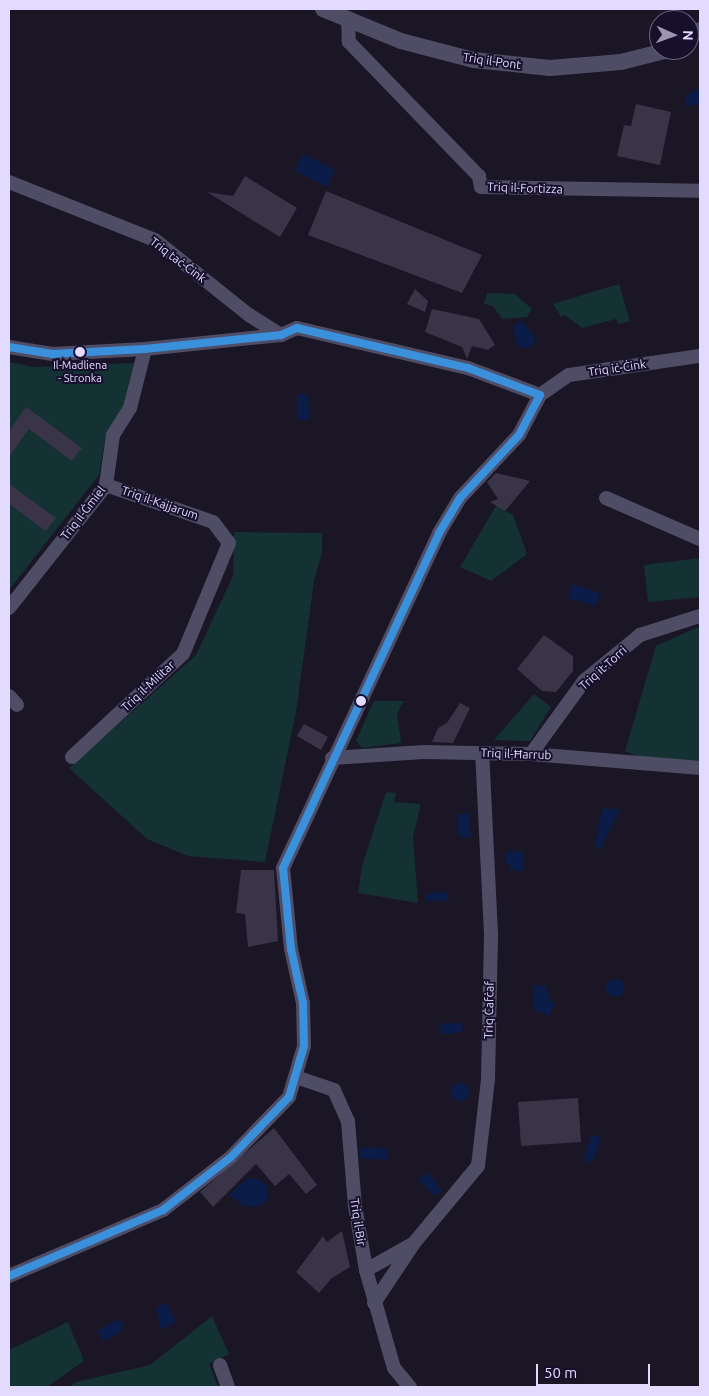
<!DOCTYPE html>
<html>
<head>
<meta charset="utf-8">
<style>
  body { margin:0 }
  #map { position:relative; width:709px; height:1396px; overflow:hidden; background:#1a1626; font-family:Ubuntu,sans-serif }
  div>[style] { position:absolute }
  .green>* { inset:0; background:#143134 }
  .water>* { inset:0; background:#0b1c49 }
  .round { border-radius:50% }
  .building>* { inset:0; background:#393447 }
  .minor>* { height:14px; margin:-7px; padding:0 7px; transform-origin:7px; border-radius:7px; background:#4f4c66 }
  .tertiary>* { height:16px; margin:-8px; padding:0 8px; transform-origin:8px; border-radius:8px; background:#4f4c66 }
  .bus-1>* { height:8px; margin:-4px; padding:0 4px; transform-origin:4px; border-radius:4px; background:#3a90db }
  .dots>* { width:14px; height:14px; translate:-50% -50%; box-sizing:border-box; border:2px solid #17102c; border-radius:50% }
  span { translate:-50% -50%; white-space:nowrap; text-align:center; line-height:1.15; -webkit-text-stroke:4px #17102c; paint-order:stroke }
  .bus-label { font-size:11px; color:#e2dbff }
  .street-label { font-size:12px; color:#e2dbff }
  .frame { position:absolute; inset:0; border:10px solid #e2dbff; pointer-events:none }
  .north { position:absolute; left:649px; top:10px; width:50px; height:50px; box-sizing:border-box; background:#17102c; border:1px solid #686180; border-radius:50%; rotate:92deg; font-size:14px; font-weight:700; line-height:20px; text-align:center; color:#e2dbff }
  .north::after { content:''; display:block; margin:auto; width:18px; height:22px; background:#9c96b3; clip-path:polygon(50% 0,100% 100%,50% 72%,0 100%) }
  .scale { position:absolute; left:536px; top:1364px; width:114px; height:22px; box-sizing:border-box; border:2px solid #e2dbff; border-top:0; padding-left:6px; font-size:15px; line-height:18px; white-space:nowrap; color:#e2dbff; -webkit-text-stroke:4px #17102c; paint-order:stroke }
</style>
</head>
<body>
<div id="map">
  <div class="green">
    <div style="clip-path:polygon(619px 284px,630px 321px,618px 324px,616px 319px,582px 328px,565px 315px,561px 317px,553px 304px)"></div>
    <div style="clip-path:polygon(487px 293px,515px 294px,532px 309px,527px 317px,502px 319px,493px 306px,484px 304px)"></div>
    <div style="clip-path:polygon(9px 362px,35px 367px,134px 363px,125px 402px,105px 440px,99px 475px,9px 590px)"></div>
    <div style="clip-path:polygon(496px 506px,513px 515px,527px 554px,491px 581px,460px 567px)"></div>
    <div style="clip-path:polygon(234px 532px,322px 533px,322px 552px,314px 581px,296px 712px,265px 862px,188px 856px,147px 839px,69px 768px,196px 655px,233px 576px)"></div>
    <div style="clip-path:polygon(700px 558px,700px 597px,648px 602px,644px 565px)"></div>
    <div style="clip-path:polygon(700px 626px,700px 761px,645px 759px,625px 751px,656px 646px)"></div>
    <div style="clip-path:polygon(534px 694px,551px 707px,530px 741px,494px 740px)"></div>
    <div style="clip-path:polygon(374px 701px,404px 701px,397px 713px,401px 743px,362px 748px,356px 741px)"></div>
    <div style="clip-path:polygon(386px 792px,396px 793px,394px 802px,421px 804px,413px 837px,418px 903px,358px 893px,362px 866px)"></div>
    <div style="clip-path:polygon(212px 1316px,229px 1354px,209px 1364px,218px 1387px,69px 1387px,76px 1382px,150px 1365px)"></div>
    <div style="clip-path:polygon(68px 1322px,84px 1361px,47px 1387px,9px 1387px,9px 1350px)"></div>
  </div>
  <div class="water">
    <div style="clip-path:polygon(700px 88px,700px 103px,686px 107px,685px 96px)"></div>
    <div style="clip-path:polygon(303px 154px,335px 170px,327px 187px,295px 171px)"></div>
    <div style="clip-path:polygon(522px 321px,536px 339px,531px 347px,520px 348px,517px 344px,513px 326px)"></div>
    <div style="clip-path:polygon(308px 394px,309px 420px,297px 420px,297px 395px)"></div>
    <div style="clip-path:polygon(572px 584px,600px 593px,596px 606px,568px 598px)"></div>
    <div style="clip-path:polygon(602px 809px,620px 809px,600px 849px,595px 848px)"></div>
    <div style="clip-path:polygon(469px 813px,471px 837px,459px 838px,457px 814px)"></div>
    <div style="clip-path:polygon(506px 851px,524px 852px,523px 871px,510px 870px,510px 864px,505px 864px)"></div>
    <div style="clip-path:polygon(433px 892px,447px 893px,449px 900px,426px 901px,425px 896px)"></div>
    <div class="round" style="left:606px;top:979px;width:18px;height:18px"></div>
    <div style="clip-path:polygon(545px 985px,550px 1001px,555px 1003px,549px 1016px,533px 1009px,533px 986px)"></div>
    <div style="clip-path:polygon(443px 1023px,461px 1023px,464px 1031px,443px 1035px,439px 1028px)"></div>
    <div class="round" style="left:451px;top:1083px;width:18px;height:18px"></div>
    <div style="clip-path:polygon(591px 1135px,599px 1137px,599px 1144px,592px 1161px,586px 1164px,584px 1158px)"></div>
    <div style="clip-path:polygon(361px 1147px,388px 1149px,387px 1160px,360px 1158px)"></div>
    <div style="clip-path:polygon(428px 1172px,442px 1191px,435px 1196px,418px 1180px)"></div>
    <div style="clip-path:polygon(248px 1178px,259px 1179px,268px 1187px,267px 1200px,259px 1206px,244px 1206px,229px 1195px)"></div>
    <div style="clip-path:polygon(166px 1303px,176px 1322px,161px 1330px,156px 1308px)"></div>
    <div style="clip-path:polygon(117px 1320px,123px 1323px,122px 1331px,103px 1341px,97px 1331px)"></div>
  </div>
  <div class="building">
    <div style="clip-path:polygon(636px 104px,671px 112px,660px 165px,617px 156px,624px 125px,631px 126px)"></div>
    <div style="clip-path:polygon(245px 176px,297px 208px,280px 237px,207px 192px,233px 196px)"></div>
    <div style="clip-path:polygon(326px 191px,482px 255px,462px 293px,308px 235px)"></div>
    <div style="clip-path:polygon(415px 289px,428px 301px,425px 312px,407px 304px)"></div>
    <div style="clip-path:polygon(432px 309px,479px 319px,495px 345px,488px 350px,472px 346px,467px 359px,462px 347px,425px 332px)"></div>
    <div style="clip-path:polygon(26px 407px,82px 448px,72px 461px,29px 429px,9px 457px,9px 431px)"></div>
    <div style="clip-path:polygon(496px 473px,530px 481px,505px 511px,490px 502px,498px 499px,487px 482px)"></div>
    <div style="clip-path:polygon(9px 484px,56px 518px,46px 531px,9px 504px)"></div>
    <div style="clip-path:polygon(544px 635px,573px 656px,573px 671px,556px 692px,542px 691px,517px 669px)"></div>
    <div style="clip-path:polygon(460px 703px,470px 708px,453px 743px,432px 742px,438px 728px,447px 723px)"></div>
    <div style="clip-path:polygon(304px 724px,328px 737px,321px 750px,297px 736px)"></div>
    <div style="clip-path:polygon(241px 870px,274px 870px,278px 941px,248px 947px,245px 914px,236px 913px)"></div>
    <div style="clip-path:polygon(578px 1098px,581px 1142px,521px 1146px,518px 1102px)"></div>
    <div style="clip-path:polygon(274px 1128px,317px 1185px,306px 1194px,289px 1174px,275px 1186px,256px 1164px,213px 1207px,200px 1192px)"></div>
    <div style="clip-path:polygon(342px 1231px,350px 1267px,332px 1278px,319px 1293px,296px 1272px,323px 1236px,327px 1242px)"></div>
  </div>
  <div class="minor">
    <div style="left:348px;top:18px;width:24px;rotate:88deg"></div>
    <div style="left:349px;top:42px;width:187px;rotate:45.9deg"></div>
    <div style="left:479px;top:176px;width:11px;rotate:80deg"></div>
    <div style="left:481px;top:187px;width:219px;rotate:1deg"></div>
    <div style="left:9px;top:182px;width:157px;rotate:21.7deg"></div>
    <div style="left:155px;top:240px;width:120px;rotate:38.6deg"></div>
    <div style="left:249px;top:315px;width:38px;rotate:32deg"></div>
    <div style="left:9px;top:347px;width:44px;rotate:9.2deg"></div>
    <div style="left:52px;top:354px;width:93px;rotate:-3.1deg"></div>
    <div style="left:145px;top:349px;width:137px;rotate:-5.9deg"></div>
    <div style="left:281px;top:335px;width:17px;rotate:-24deg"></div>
    <div style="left:297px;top:328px;width:176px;rotate:13.2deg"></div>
    <div style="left:468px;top:368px;width:77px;rotate:20.6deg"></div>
    <div style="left:606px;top:498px;width:103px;rotate:23.6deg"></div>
    <div style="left:9px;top:608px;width:157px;rotate:-51.7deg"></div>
    <div style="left:106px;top:485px;width:50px;rotate:-82deg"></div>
    <div style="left:113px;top:435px;width:32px;rotate:-58deg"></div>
    <div style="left:130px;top:408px;width:61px;rotate:-75.7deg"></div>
    <div style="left:9px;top:696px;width:12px;rotate:48deg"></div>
    <div style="left:531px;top:754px;width:90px;rotate:-54deg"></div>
    <div style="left:584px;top:681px;width:72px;rotate:-39.4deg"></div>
    <div style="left:640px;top:635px;width:63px;rotate:-17.6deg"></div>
    <div style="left:72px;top:757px;width:151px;rotate:-42.9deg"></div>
    <div style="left:183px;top:654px;width:120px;rotate:-67.5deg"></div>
    <div style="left:229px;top:543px;width:26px;rotate:-127deg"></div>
    <div style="left:213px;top:522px;width:113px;rotate:-160.9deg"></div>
    <div style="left:332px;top:758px;width:92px;rotate:-3.7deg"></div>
    <div style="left:424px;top:752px;width:107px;rotate:1.1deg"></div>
    <div style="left:531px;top:754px;width:170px;rotate:4.7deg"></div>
    <div style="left:296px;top:1077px;width:40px;rotate:18.9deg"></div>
    <div style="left:334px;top:1090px;width:34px;rotate:66deg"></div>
    <div style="left:348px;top:1121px;width:85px;rotate:85.3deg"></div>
    <div style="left:355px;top:1206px;width:65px;rotate:80.2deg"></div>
    <div style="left:366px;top:1270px;width:102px;rotate:74.1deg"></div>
    <div style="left:394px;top:1368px;width:25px;rotate:50deg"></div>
    <div style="left:366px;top:1270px;width:51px;rotate:-29.1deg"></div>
    <div style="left:9px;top:1276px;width:168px;rotate:-23.2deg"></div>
    <div style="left:163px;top:1210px;width:86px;rotate:-37.9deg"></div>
    <div style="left:231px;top:1157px;width:83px;rotate:-46deg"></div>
    <div style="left:289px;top:1097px;width:53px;rotate:-73.6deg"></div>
    <div style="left:304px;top:1046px;width:43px;rotate:-91.3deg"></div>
    <div style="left:303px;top:1003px;width:55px;rotate:-102.5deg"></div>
    <div style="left:291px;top:949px;width:81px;rotate:-95.6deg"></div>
    <div style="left:283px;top:868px;width:370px;rotate:-65deg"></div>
    <div style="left:439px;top:533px;width:41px;rotate:-59deg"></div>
    <div style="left:460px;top:498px;width:86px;rotate:-46.9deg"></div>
    <div style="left:519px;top:435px;width:45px;rotate:-62.3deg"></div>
    <div style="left:540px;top:395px;width:35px;rotate:-35deg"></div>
    <div style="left:569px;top:375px;width:132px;rotate:-8.3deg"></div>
    <div style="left:374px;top:1303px;width:72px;rotate:-56.3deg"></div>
    <div style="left:414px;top:1243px;width:100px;rotate:-50.3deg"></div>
    <div style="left:478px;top:1166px;width:88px;rotate:-83.4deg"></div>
    <div style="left:488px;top:1079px;width:145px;rotate:-88.8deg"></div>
    <div style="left:491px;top:934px;width:181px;rotate:-92.8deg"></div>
    <div style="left:220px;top:1365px;width:23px;rotate:70deg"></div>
  </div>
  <div class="tertiary">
    <div style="left:323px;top:9px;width:84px;rotate:22.3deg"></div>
    <div style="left:401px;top:41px;width:75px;rotate:14.6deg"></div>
    <div style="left:474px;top:60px;width:76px;rotate:6deg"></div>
    <div style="left:550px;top:68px;width:71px;rotate:-4.8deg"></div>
    <div style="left:621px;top:62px;width:49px;rotate:-14.3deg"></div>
    <div style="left:689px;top:37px;width:13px;rotate:-32deg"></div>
  </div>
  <div class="bus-1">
    <div style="left:9px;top:347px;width:44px;rotate:9.2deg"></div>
    <div style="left:52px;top:354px;width:93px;rotate:-3.1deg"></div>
    <div style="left:145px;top:349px;width:137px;rotate:-5.9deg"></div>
    <div style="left:281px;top:335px;width:17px;rotate:-24deg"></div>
    <div style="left:297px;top:328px;width:176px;rotate:13.2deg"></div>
    <div style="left:468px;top:368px;width:77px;rotate:20.6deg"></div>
    <div style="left:9px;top:1276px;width:168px;rotate:-23.2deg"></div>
    <div style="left:163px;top:1210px;width:86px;rotate:-37.9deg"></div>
    <div style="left:231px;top:1157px;width:83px;rotate:-46deg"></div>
    <div style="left:289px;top:1097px;width:53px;rotate:-73.6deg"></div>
    <div style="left:304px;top:1046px;width:43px;rotate:-91.3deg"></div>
    <div style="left:303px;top:1003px;width:55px;rotate:-102.5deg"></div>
    <div style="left:291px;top:949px;width:81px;rotate:-95.6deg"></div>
    <div style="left:283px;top:868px;width:370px;rotate:-65deg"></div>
    <div style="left:439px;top:533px;width:41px;rotate:-59deg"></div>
    <div style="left:460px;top:498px;width:86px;rotate:-46.9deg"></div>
    <div style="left:519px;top:435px;width:45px;rotate:-62.3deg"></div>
  </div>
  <div class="dots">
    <div style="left:80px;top:352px;background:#e2dbff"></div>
    <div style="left:361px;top:701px;background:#e2dbff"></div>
  </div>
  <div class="bus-label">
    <span style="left:80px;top:372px">Il-Madliena<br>- Stronka</span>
  </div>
  <div class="street-label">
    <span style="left:492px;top:61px;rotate:8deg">Triq il-Pont</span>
    <span style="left:525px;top:188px;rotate:2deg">Triq il-Fortizza</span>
    <span style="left:178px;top:260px;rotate:37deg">Triq taċ-Ċink</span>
    <span style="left:617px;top:368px;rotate:-8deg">Triq iċ-Ċink</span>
    <span style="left:160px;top:503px;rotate:19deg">Triq il-Kajjarum</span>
    <span style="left:83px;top:513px;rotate:-52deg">Triq il-Ġmiel</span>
    <span style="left:603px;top:668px;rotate:-42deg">Triq it-Torri</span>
    <span style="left:148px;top:686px;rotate:-43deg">Triq il-Militar</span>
    <span style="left:516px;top:754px;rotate:2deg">Triq il-Ħarrub</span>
    <span style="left:489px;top:1010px;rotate:-89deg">Triq Ċafċaf</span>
    <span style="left:358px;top:1222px;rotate:81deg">Triq il-Bir</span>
  </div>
  <div class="frame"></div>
  <div class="north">N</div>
  <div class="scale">50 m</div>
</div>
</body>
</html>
